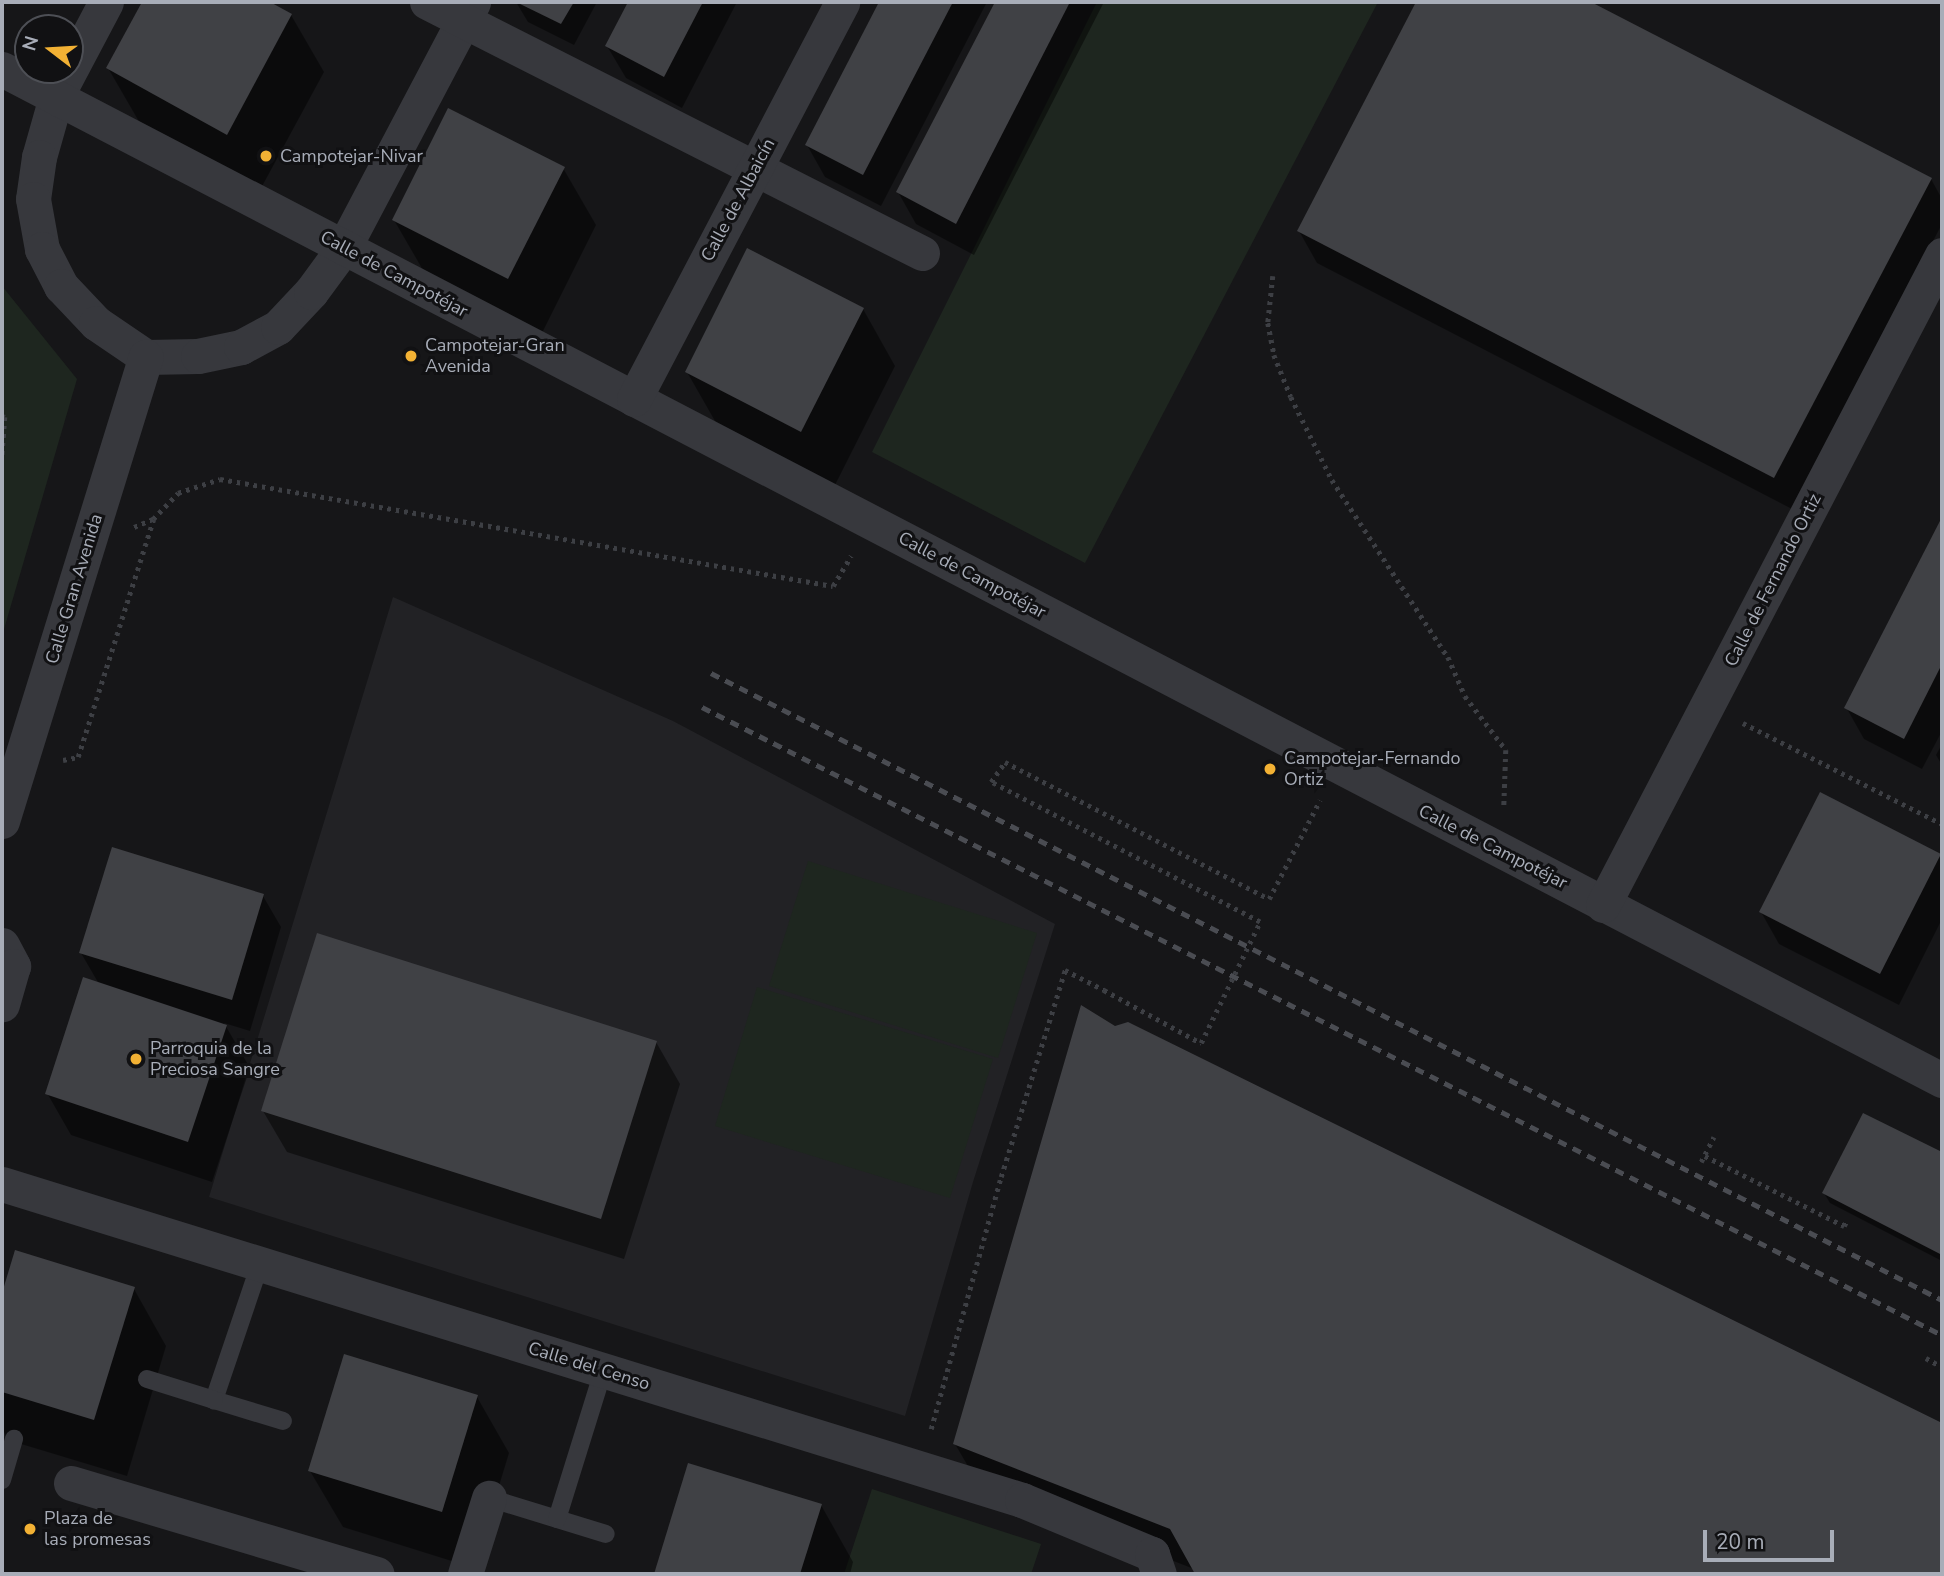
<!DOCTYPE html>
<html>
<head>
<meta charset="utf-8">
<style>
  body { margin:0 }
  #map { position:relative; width:1944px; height:1576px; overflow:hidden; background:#161618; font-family:"Nunito Sans",sans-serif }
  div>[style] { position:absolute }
  .built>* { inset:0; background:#222225 }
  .green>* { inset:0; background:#1e261f }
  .shadow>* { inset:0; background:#0007 }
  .building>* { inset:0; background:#404145 }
  .path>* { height:4.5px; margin-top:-2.25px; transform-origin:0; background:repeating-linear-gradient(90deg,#3d3f44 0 3.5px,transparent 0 8.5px) }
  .lane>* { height:18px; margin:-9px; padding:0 9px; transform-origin:9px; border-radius:9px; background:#37383d }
  .street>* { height:35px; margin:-17.5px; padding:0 17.5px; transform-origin:17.5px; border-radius:17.5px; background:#37383d }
  .rail>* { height:5px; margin-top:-2.5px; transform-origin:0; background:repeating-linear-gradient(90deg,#4a4c52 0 9px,transparent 0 16px) }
  .path-bridge>* { height:4.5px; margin-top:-2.25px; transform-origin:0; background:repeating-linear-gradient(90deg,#3d3f44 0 3.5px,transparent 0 8.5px) }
  .dots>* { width:19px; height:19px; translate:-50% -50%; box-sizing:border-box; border:4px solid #111113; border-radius:50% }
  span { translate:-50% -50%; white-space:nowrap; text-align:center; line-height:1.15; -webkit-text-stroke:6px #111113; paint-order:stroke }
  .poi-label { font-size:18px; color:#a8adb8 }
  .left { translate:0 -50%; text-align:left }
  .street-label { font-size:18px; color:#a8adb8 }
  .frame { position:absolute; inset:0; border:4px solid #a8adb8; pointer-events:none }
  .north { position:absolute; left:14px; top:14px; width:70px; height:70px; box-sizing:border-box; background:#111113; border:2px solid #4d4f55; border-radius:50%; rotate:287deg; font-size:19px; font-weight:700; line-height:28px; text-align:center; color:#a8adb8 }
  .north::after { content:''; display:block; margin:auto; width:24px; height:32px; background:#f2b134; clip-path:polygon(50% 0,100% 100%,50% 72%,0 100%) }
  .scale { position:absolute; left:1703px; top:1530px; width:131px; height:32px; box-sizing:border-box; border:4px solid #a8adb8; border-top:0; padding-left:9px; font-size:21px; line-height:24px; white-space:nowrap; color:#a8adb8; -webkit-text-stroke:5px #111113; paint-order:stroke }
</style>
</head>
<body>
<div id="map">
  <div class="built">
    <div style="clip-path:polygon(393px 597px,673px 721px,1055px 924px,973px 1182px,905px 1416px,209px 1197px)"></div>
  </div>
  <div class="green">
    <div style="clip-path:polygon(1097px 2px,1378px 2px,1085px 563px,872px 452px)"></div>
    <div style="clip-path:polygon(2px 286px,77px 379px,2px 636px)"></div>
    <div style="clip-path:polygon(808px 861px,1037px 933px,998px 1058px,769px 986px)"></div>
    <div style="clip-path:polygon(757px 987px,993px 1059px,950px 1198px,715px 1126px)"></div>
    <div style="clip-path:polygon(872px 1489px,1041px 1544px,1031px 1574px,844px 1574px)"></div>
  </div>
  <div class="shadow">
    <div style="clip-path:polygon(144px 2px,267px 2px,291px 15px,324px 72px,260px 190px,141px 125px,108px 68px)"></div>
    <div style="clip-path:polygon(516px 2px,597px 2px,574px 45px,528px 22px)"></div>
    <div style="clip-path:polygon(630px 2px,737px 2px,682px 108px,626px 78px,607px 46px)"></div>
    <div style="clip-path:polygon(881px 2px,987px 2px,881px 206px,825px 177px,807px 145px)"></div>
    <div style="clip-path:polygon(996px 2px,1104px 2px,974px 255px,916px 224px,898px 192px)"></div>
    <div style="clip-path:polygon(1418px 2px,1587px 2px,1931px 179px,1942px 199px,1942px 224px,1792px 509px,1317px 263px,1299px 231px)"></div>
    <div style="clip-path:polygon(563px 168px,596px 225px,541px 335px,427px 277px,394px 220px)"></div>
    <div style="clip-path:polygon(863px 309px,895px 366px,834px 487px,719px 428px,687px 372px)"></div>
    <div style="clip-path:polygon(1942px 521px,1942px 731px,1922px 769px,1864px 739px,1846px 707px)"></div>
    <div style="clip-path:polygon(1942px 744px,1942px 765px,1936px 755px)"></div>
    <div style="clip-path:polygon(1940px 855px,1942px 919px,1899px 1005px,1779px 944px,1761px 912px)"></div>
    <div style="clip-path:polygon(263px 896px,281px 927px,250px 1031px,224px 1023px,250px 1068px,212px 1182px,71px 1135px,47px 1093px,99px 984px,81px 953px)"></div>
    <div style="clip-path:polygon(1128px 1023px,1942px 1425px,1942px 1574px,1197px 1574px,1194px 1569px,979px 1485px,955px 1444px,1115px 1027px)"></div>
    <div style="clip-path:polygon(656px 1042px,680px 1084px,624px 1259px,287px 1152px,263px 1111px)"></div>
    <div style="clip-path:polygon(1864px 1115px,1942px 1154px,1942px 1261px,1830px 1203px,1824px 1193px)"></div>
    <div style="clip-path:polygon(16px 1252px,134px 1289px,166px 1346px,127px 1476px,8px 1440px,2px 1428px,2px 1299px)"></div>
    <div style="clip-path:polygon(477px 1397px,509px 1453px,474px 1568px,343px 1527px,310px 1471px)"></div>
    <div style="clip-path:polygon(689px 1465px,821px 1505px,853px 1562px,850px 1574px,656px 1574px)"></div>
  </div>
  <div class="building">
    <div style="clip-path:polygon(142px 2px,270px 2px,292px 14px,227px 135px,106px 68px)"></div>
    <div style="clip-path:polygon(516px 2px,574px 2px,561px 24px)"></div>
    <div style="clip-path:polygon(628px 2px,703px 2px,664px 77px,605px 46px)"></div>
    <div style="clip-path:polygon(879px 2px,953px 2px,863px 175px,805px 145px)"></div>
    <div style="clip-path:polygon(995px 2px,1070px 2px,956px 224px,896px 192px)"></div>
    <div style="clip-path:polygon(1416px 2px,1591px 2px,1932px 178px,1774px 478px,1297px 231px)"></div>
    <div style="clip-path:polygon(448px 108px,565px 167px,508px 279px,392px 220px)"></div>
    <div style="clip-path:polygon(747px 248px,864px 308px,801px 432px,685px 372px)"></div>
    <div style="clip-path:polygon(1942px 517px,1942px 664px,1904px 739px,1844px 708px)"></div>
    <div style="clip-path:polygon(1820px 792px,1941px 854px,1880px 974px,1759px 912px)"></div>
    <div style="clip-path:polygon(112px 847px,264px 894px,232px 1000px,79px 953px)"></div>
    <div style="clip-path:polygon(317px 933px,657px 1041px,601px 1219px,261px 1111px)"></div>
    <div style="clip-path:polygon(83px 977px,227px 1025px,188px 1142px,45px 1094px)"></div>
    <div style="clip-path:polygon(1081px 1005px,1115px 1026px,1128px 1022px,1942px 1423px,1942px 1574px,1195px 1574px,1170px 1529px,953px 1444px)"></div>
    <div style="clip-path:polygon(1863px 1113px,1942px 1152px,1942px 1255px,1822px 1193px)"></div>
    <div style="clip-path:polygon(15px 1250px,135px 1287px,94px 1420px,2px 1392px,2px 1293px)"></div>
    <div style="clip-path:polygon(344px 1354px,478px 1395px,442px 1512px,308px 1471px)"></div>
    <div style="clip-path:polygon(688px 1463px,822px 1504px,800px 1574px,654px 1574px)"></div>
  </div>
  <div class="path">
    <div style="left:1273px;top:276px;width:47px;rotate:96.1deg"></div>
    <div style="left:1268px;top:323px;width:33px;rotate:79deg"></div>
    <div style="left:1274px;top:355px;width:45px;rotate:68deg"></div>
    <div style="left:1291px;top:397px;width:93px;rotate:63.7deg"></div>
    <div style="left:1332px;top:480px;width:212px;rotate:56.8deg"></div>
    <div style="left:1448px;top:657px;width:43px;rotate:66.4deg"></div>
    <div style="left:1465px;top:696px;width:68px;rotate:52.8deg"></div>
    <div style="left:1506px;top:750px;width:58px;rotate:92deg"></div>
    <div style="left:2px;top:416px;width:3px;rotate:18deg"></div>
    <div style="left:5px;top:417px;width:40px;rotate:94.3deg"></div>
    <div style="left:134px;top:527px;width:21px;rotate:-23deg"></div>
    <div style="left:153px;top:519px;width:36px;rotate:-46deg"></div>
    <div style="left:178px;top:493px;width:44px;rotate:-18.4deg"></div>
    <div style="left:220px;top:479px;width:622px;rotate:9.9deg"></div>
    <div style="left:833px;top:586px;width:35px;rotate:-59deg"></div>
    <div style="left:1743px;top:723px;width:223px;rotate:26.9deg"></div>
    <div style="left:63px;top:760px;width:15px;rotate:-11deg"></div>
    <div style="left:78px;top:757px;width:249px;rotate:-72.4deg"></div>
    <div style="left:1269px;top:899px;width:111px;rotate:-62.7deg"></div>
    <div style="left:1705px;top:1156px;width:156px;rotate:26.7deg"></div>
    <div style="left:1844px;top:1226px;width:4px;rotate:-63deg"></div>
    <div style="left:1701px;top:1162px;width:28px;rotate:-63deg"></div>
    <div style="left:1926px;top:1358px;width:18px;rotate:29deg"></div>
    <div style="left:931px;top:1429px;width:262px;rotate:-74.5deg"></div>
    <div style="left:1001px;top:1177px;width:217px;rotate:-72.8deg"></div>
    <div style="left:1065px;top:970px;width:44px;rotate:27.1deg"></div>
  </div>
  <div class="lane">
    <div style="left:260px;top:1264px;width:144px;rotate:108.7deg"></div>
    <div style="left:214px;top:1400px;width:72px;rotate:16.9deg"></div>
    <div style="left:147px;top:1379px;width:70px;rotate:17.4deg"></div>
    <div style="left:2px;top:1480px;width:43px;rotate:-73.7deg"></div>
    <div style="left:489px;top:1498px;width:122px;rotate:17.1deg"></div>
    <div style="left:557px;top:1519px;width:155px;rotate:-72.7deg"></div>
  </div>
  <div class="street">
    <div style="left:106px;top:2px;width:107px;rotate:117.8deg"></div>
    <div style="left:56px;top:97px;width:62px;rotate:105.8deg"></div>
    <div style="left:39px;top:157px;width:42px;rotate:98.1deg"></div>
    <div style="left:33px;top:199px;width:51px;rotate:79.8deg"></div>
    <div style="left:42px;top:249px;width:42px;rotate:62.8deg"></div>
    <div style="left:61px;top:286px;width:51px;rotate:46.6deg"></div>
    <div style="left:96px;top:323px;width:60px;rotate:34.2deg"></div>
    <div style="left:146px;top:357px;width:52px;rotate:-1.1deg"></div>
    <div style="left:198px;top:356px;width:44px;rotate:-11.8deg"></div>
    <div style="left:241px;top:347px;width:42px;rotate:-28.4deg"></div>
    <div style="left:278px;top:327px;width:48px;rotate:-46.7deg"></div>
    <div style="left:311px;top:292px;width:56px;rotate:-53.7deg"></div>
    <div style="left:344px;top:247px;width:277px;rotate:-62.2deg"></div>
    <div style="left:427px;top:2px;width:555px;rotate:26.89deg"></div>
    <div style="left:2px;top:69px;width:2188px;rotate:27.53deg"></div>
    <div style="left:634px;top:399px;width:448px;rotate:-62.3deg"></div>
    <div style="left:2px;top:821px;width:486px;rotate:-72.8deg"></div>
    <div style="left:1603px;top:905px;width:733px;rotate:-62.46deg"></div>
    <div style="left:2px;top:945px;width:24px;rotate:62deg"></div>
    <div style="left:13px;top:966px;width:40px;rotate:106deg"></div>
    <div style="left:2px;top:1184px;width:1068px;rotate:17.21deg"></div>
    <div style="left:1022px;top:1500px;width:141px;rotate:22.6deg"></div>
    <div style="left:1152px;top:1554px;width:21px;rotate:71deg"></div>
    <div style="left:71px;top:1483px;width:319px;rotate:16.6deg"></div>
    <div style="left:465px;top:1574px;width:80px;rotate:-72.5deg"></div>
  </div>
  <div class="rail">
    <div style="left:711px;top:673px;width:1381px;rotate:26.99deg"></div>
    <div style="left:702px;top:707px;width:1390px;rotate:26.86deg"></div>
  </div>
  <div class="path-bridge">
    <div style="left:1104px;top:990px;width:111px;rotate:28.7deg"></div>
    <div style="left:1201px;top:1043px;width:135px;rotate:-64deg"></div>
    <div style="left:1260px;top:922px;width:303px;rotate:-152.5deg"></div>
    <div style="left:991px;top:782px;width:24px;rotate:-55deg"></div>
    <div style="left:1005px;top:762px;width:297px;rotate:27.4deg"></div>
  </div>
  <div class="dots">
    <div style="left:266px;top:156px;background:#f2b134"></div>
    <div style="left:411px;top:356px;background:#f2b134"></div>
    <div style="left:1270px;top:769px;background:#f2b134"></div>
    <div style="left:136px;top:1059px;background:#f2b134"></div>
    <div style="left:30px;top:1529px;background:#f2b134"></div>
  </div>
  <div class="poi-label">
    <span class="left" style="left:280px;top:156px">Campotejar-Nivar</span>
    <span class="left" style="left:425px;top:356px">Campotejar-Gran<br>Avenida</span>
    <span class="left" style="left:1284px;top:769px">Campotejar-Fernando<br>Ortiz</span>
    <span class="left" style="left:150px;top:1059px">Parroquia de la<br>Preciosa Sangre</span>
    <span class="left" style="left:44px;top:1529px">Plaza de<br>las promesas</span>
  </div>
  <div class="street-label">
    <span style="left:738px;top:200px;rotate:-62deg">Calle de Albaicín</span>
    <span style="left:394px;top:274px;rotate:28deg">Calle de Campotéjar</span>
    <span style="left:972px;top:575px;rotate:28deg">Calle de Campotéjar</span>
    <span style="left:1773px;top:580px;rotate:-63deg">Calle de Fernando Ortiz</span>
    <span style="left:74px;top:589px;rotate:-73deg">Calle Gran Avenida</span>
    <span style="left:1493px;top:847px;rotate:27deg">Calle de Campotéjar</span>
    <span style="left:589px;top:1366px;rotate:17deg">Calle del Censo</span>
  </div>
  <div class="frame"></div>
  <div class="north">N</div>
  <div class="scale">20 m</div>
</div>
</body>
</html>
